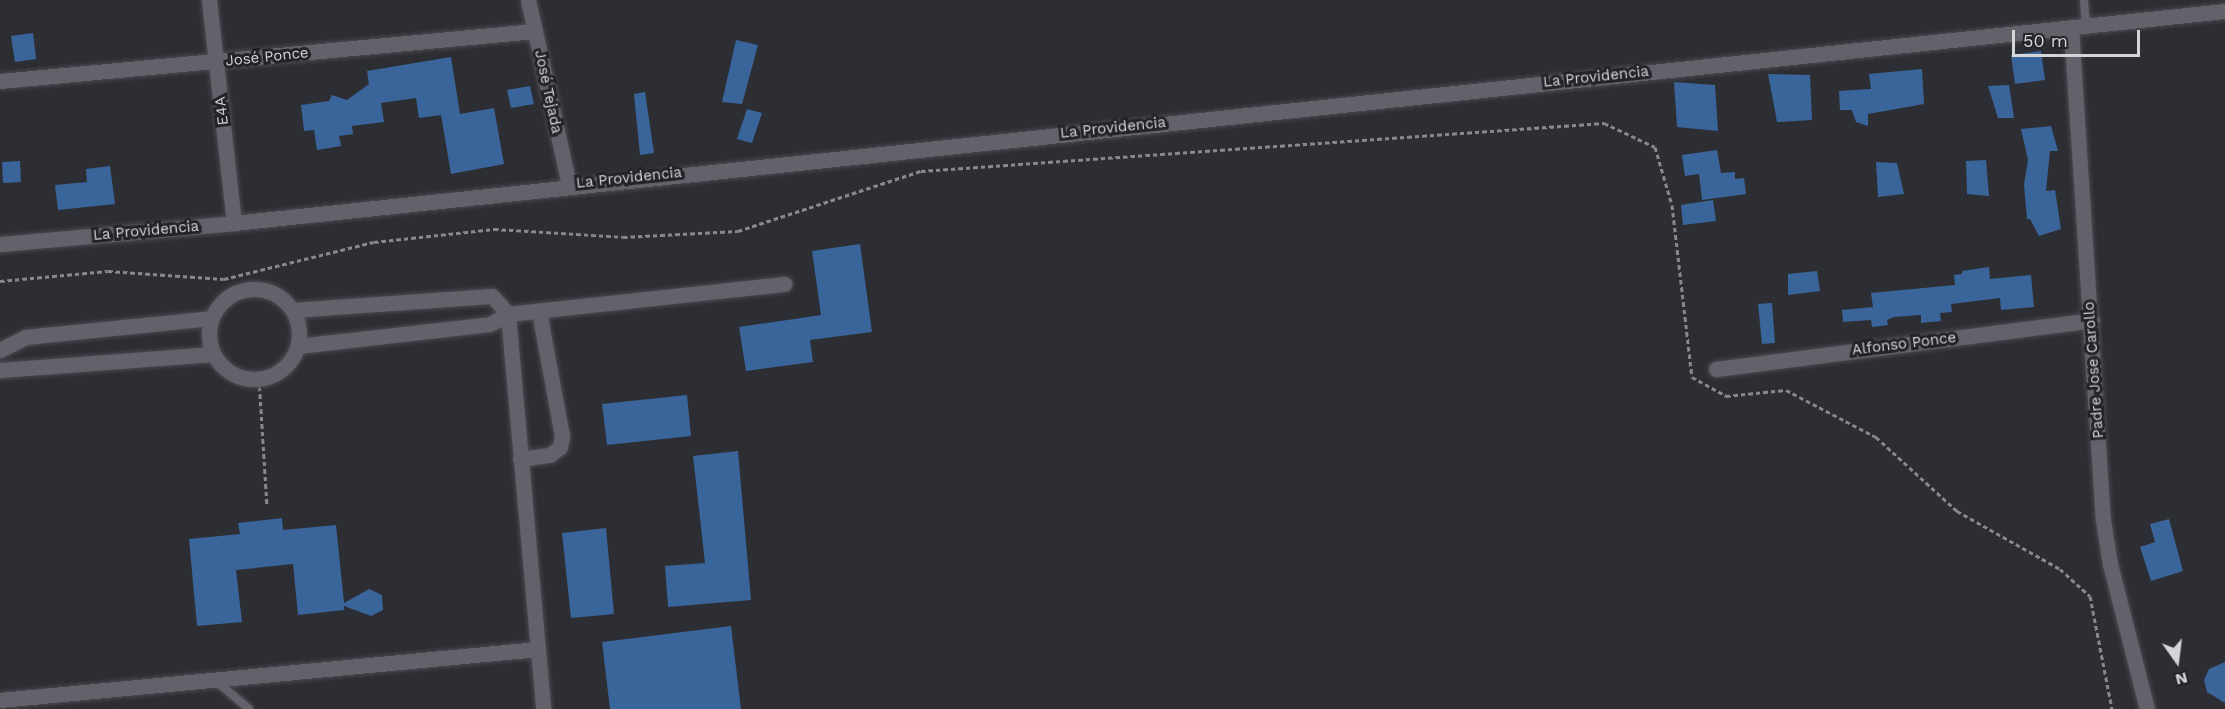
<!DOCTYPE html>
<html>
<head>
<meta charset="utf-8">
<style>
  body { margin:0 }
  #map { position:relative; width:2225px; height:709px; overflow:hidden; background:#2d2e34; font-family:"Work Sans",sans-serif }
  div>[style] { position:absolute }
  .building>* { inset:0; background:#39659a }
  .path>* { height:3px; margin-top:-1.5px; transform-origin:0; background:repeating-linear-gradient(90deg,#88898e 0 4.5px,transparent 0 7.5px) }
  .roads { filter:drop-shadow(0 0 2px #4a4b51) drop-shadow(0 0 2px #4a4b51) }
  .lane>* { height:8px; margin:-4px; padding:0 4px; transform-origin:4px; border-radius:4px; background:#62636a }
  .street>* { height:15px; margin:-7.5px; padding:0 7.5px; transform-origin:7.5px; border-radius:7.5px; background:#62636a }
  .street>.ring { margin:-7.5px; padding:0; box-sizing:content-box; background:none; border:15px solid #62636a; border-radius:50% }
  span { translate:-50% -50%; white-space:nowrap; text-align:center; line-height:1.15; -webkit-text-stroke:6px #23242a; paint-order:stroke }
  .street-label { font-size:15px; color:#d4d5d9 }
  .north { position:absolute; left:2147px; top:631px; width:60px; height:60px; -webkit-text-stroke:4px #23242a; paint-order:stroke; rotate:166deg; font-size:16px; font-weight:700; line-height:24px; text-align:center; color:#d4d5d9 }
  .north::after { content:''; display:block; margin:auto; width:21px; height:27px; background:#d4d5d9; clip-path:polygon(50% 0,100% 100%,50% 72%,0 100%) }
  .scale { position:absolute; left:2012px; top:30px; width:128px; height:27px; box-sizing:border-box; border:3px solid #d4d5d9; border-top:0; padding-left:8px; font-size:18px; line-height:21px; white-space:nowrap; color:#d4d5d9; -webkit-text-stroke:4px #23242a; paint-order:stroke }
</style>
</head>
<body>
<div id="map">
  <div class="building">
    <div style="clip-path:polygon(33px 33px,36px 59px,15px 62px,11px 36px)"></div>
    <div style="clip-path:polygon(736px 40px,758px 45px,742px 104px,722px 102px)"></div>
    <div style="clip-path:polygon(2041px 51px,2045px 80px,2015px 84px,2011px 55px)"></div>
    <div style="clip-path:polygon(451px 57px,460px 114px,494px 108px,504px 164px,451px 174px,441px 115px,419px 118px,416px 98px,381px 103px,384px 122px,352px 126px,353px 134px,339px 136px,341px 146px,317px 150px,314px 130px,304px 131px,301px 105px,329px 101px,332px 95px,347px 100px,369px 84px,367px 71px)"></div>
    <div style="clip-path:polygon(1922px 69px,1924px 104px,1868px 114px,1868px 126px,1856px 122px,1852px 110px,1840px 110px,1839px 91px,1871px 89px,1869px 74px)"></div>
    <div style="clip-path:polygon(1768px 74px,1810px 75px,1812px 120px,1777px 122px)"></div>
    <div style="clip-path:polygon(1674px 82px,1715px 85px,1718px 131px,1677px 127px)"></div>
    <div style="clip-path:polygon(2009px 85px,2014px 118px,1998px 118px,1988px 86px)"></div>
    <div style="clip-path:polygon(530px 86px,534px 104px,511px 108px,507px 90px)"></div>
    <div style="clip-path:polygon(645px 92px,654px 153px,640px 155px,634px 94px)"></div>
    <div style="clip-path:polygon(747px 109px,762px 113px,752px 143px,737px 139px)"></div>
    <div style="clip-path:polygon(2051px 126px,2058px 151px,2050px 151px,2046px 191px,2055px 190px,2061px 229px,2039px 236px,2030px 219px,2027px 219px,2024px 185px,2028px 160px,2021px 129px)"></div>
    <div style="clip-path:polygon(1717px 150px,1721px 173px,1735px 172px,1735px 179px,1744px 178px,1746px 194px,1702px 200px,1699px 174px,1685px 176px,1682px 155px)"></div>
    <div style="clip-path:polygon(1986px 160px,1989px 196px,1967px 194px,1966px 161px)"></div>
    <div style="clip-path:polygon(20px 161px,21px 182px,3px 183px,2px 162px)"></div>
    <div style="clip-path:polygon(1876px 162px,1897px 163px,1904px 194px,1878px 197px)"></div>
    <div style="clip-path:polygon(110px 166px,115px 204px,58px 210px,55px 185px,87px 182px,86px 169px)"></div>
    <div style="clip-path:polygon(1713px 200px,1716px 221px,1683px 225px,1681px 205px)"></div>
    <div style="clip-path:polygon(860px 244px,872px 332px,810px 340px,813px 362px,746px 371px,739px 327px,821px 315px,812px 251px)"></div>
    <div style="clip-path:polygon(1989px 267px,1990px 279px,2031px 275px,2034px 307px,2001px 310px,2000px 298px,1951px 304px,1952px 312px,1940px 313px,1941px 321px,1921px 323px,1921px 315px,1894px 317px,1887px 320px,1888px 325px,1872px 327px,1871px 320px,1843px 322px,1842px 310px,1873px 307px,1871px 293px,1955px 285px,1954px 275px,1962px 274px,1962px 271px)"></div>
    <div style="clip-path:polygon(1817px 271px,1820px 291px,1788px 295px,1788px 274px)"></div>
    <div style="clip-path:polygon(1772px 303px,1775px 343px,1762px 344px,1758px 304px)"></div>
    <div style="clip-path:polygon(687px 395px,691px 436px,607px 445px,602px 404px)"></div>
    <div style="clip-path:polygon(738px 451px,751px 600px,668px 607px,665px 566px,705px 563px,693px 456px)"></div>
    <div style="clip-path:polygon(282px 518px,283px 530px,336px 525px,344px 603px,369px 589px,382px 595px,383px 610px,371px 616px,344px 606px,344px 610px,298px 615px,293px 564px,236px 570px,242px 622px,197px 626px,189px 539px,240px 534px,238px 523px)"></div>
    <div style="clip-path:polygon(2169px 519px,2183px 571px,2151px 581px,2140px 547px,2155px 542px,2150px 524px)"></div>
    <div style="clip-path:polygon(606px 528px,614px 614px,571px 618px,562px 533px)"></div>
    <div style="clip-path:polygon(731px 626px,741px 709px,610px 709px,602px 642px)"></div>
    <div style="clip-path:polygon(2225px 662px,2225px 703px,2207px 692px,2204px 680px,2209px 669px)"></div>
  </div>
  <div class="path">
    <div style="left:0;top:281px;width:108px;rotate:-5.3deg"></div>
    <div style="left:108px;top:271px;width:116px;rotate:3.9deg"></div>
    <div style="left:224px;top:279px;width:154px;rotate:-13.9deg"></div>
    <div style="left:374px;top:242px;width:121px;rotate:-6.2deg"></div>
    <div style="left:494px;top:229px;width:129px;rotate:3.5deg"></div>
    <div style="left:623px;top:237px;width:115px;rotate:-3deg"></div>
    <div style="left:738px;top:231px;width:193px;rotate:-18.2deg"></div>
    <div style="left:921px;top:171px;width:685px;rotate:-4.02deg"></div>
    <div style="left:1604px;top:123px;width:56px;rotate:25.2deg"></div>
    <div style="left:1655px;top:147px;width:60px;rotate:73.7deg"></div>
    <div style="left:1672px;top:205px;width:173px;rotate:83.4deg"></div>
    <div style="left:1692px;top:377px;width:39px;rotate:29deg"></div>
    <div style="left:1726px;top:396px;width:60px;rotate:-5.7deg"></div>
    <div style="left:1786px;top:390px;width:102px;rotate:27.6deg"></div>
    <div style="left:1876px;top:437px;width:110px;rotate:42.4deg"></div>
    <div style="left:1957px;top:511px;width:118px;rotate:29.4deg"></div>
    <div style="left:2060px;top:569px;width:40px;rotate:42deg"></div>
    <div style="left:2090px;top:596px;width:115px;rotate:79deg"></div>
    <div style="left:259px;top:379px;width:126px;rotate:86.4deg"></div>
  </div>
  <div class="roads">
    <div class="lane">
      <div style="left:2084px;top:0;width:26px;rotate:86deg"></div>
      <div style="left:216px;top:681px;width:43px;rotate:40.3deg"></div>
    </div>
    <div class="street">
      <div style="left:209px;top:0;width:224px;rotate:83.6deg"></div>
      <div style="left:528px;top:0;width:189px;rotate:77.5deg"></div>
      <div style="left:2071px;top:27px;width:494px;rotate:86.3deg"></div>
      <div style="left:2103px;top:520px;width:45px;rotate:81deg"></div>
      <div style="left:2110px;top:564px;width:150px;rotate:75.7deg"></div>
      <div style="left:0;top:81px;width:537px;rotate:-5.34deg"></div>
      <div style="left:0;top:244px;width:235px;rotate:-5.1deg"></div>
      <div style="left:234px;top:223px;width:2002px;rotate:-6.08deg"></div>
      <div class="ring" style="left:209px;top:289px;width:75px;height:75px"></div>
      <div style="left:292px;top:310px;width:200px;rotate:-4deg"></div>
      <div style="left:492px;top:296px;width:24px;rotate:48deg"></div>
      <div style="left:508px;top:314px;width:397px;rotate:84.9deg"></div>
      <div style="left:298px;top:346px;width:193px;rotate:-6.5deg"></div>
      <div style="left:490px;top:324px;width:21px;rotate:-29deg"></div>
      <div style="left:508px;top:314px;width:278px;rotate:-6.2deg"></div>
      <div style="left:0;top:350px;width:28px;rotate:-27deg"></div>
      <div style="left:25px;top:337px;width:187px;rotate:-5.8deg"></div>
      <div style="left:1716px;top:369px;width:379px;rotate:-7.4deg"></div>
      <div style="left:0;top:370px;width:214px;rotate:-4.3deg"></div>
      <div style="left:520px;top:459px;width:30px;rotate:-8deg"></div>
      <div style="left:550px;top:455px;width:13px;rotate:-39deg"></div>
      <div style="left:560px;top:447px;width:11px;rotate:-80deg"></div>
      <div style="left:562px;top:436px;width:126px;rotate:-100.5deg"></div>
      <div style="left:0;top:700px;width:540px;rotate:-5.42deg"></div>
    </div>
  </div>
  <div class="street-label">
    <span style="left:267px;top:57px;rotate:-6deg">José Ponce</span>
    <span style="left:1596px;top:77px;rotate:-6deg">La Providencia</span>
    <span style="left:548px;top:92px;rotate:78deg">José Tejada</span>
    <span style="left:222px;top:111px;rotate:-97deg">E4A</span>
    <span style="left:1113px;top:128px;rotate:-6deg">La Providencia</span>
    <span style="left:629px;top:178px;rotate:-6deg">La Providencia</span>
    <span style="left:146px;top:231px;rotate:-5deg">La Providencia</span>
    <span style="left:1904px;top:344px;rotate:-7deg">Alfonso Ponce</span>
    <span style="left:2094px;top:370px;rotate:-94deg">Padre Jose Carollo</span>
  </div>
  <div class="north">N</div>
  <div class="scale">50 m</div>
</div>
</body>
</html>
